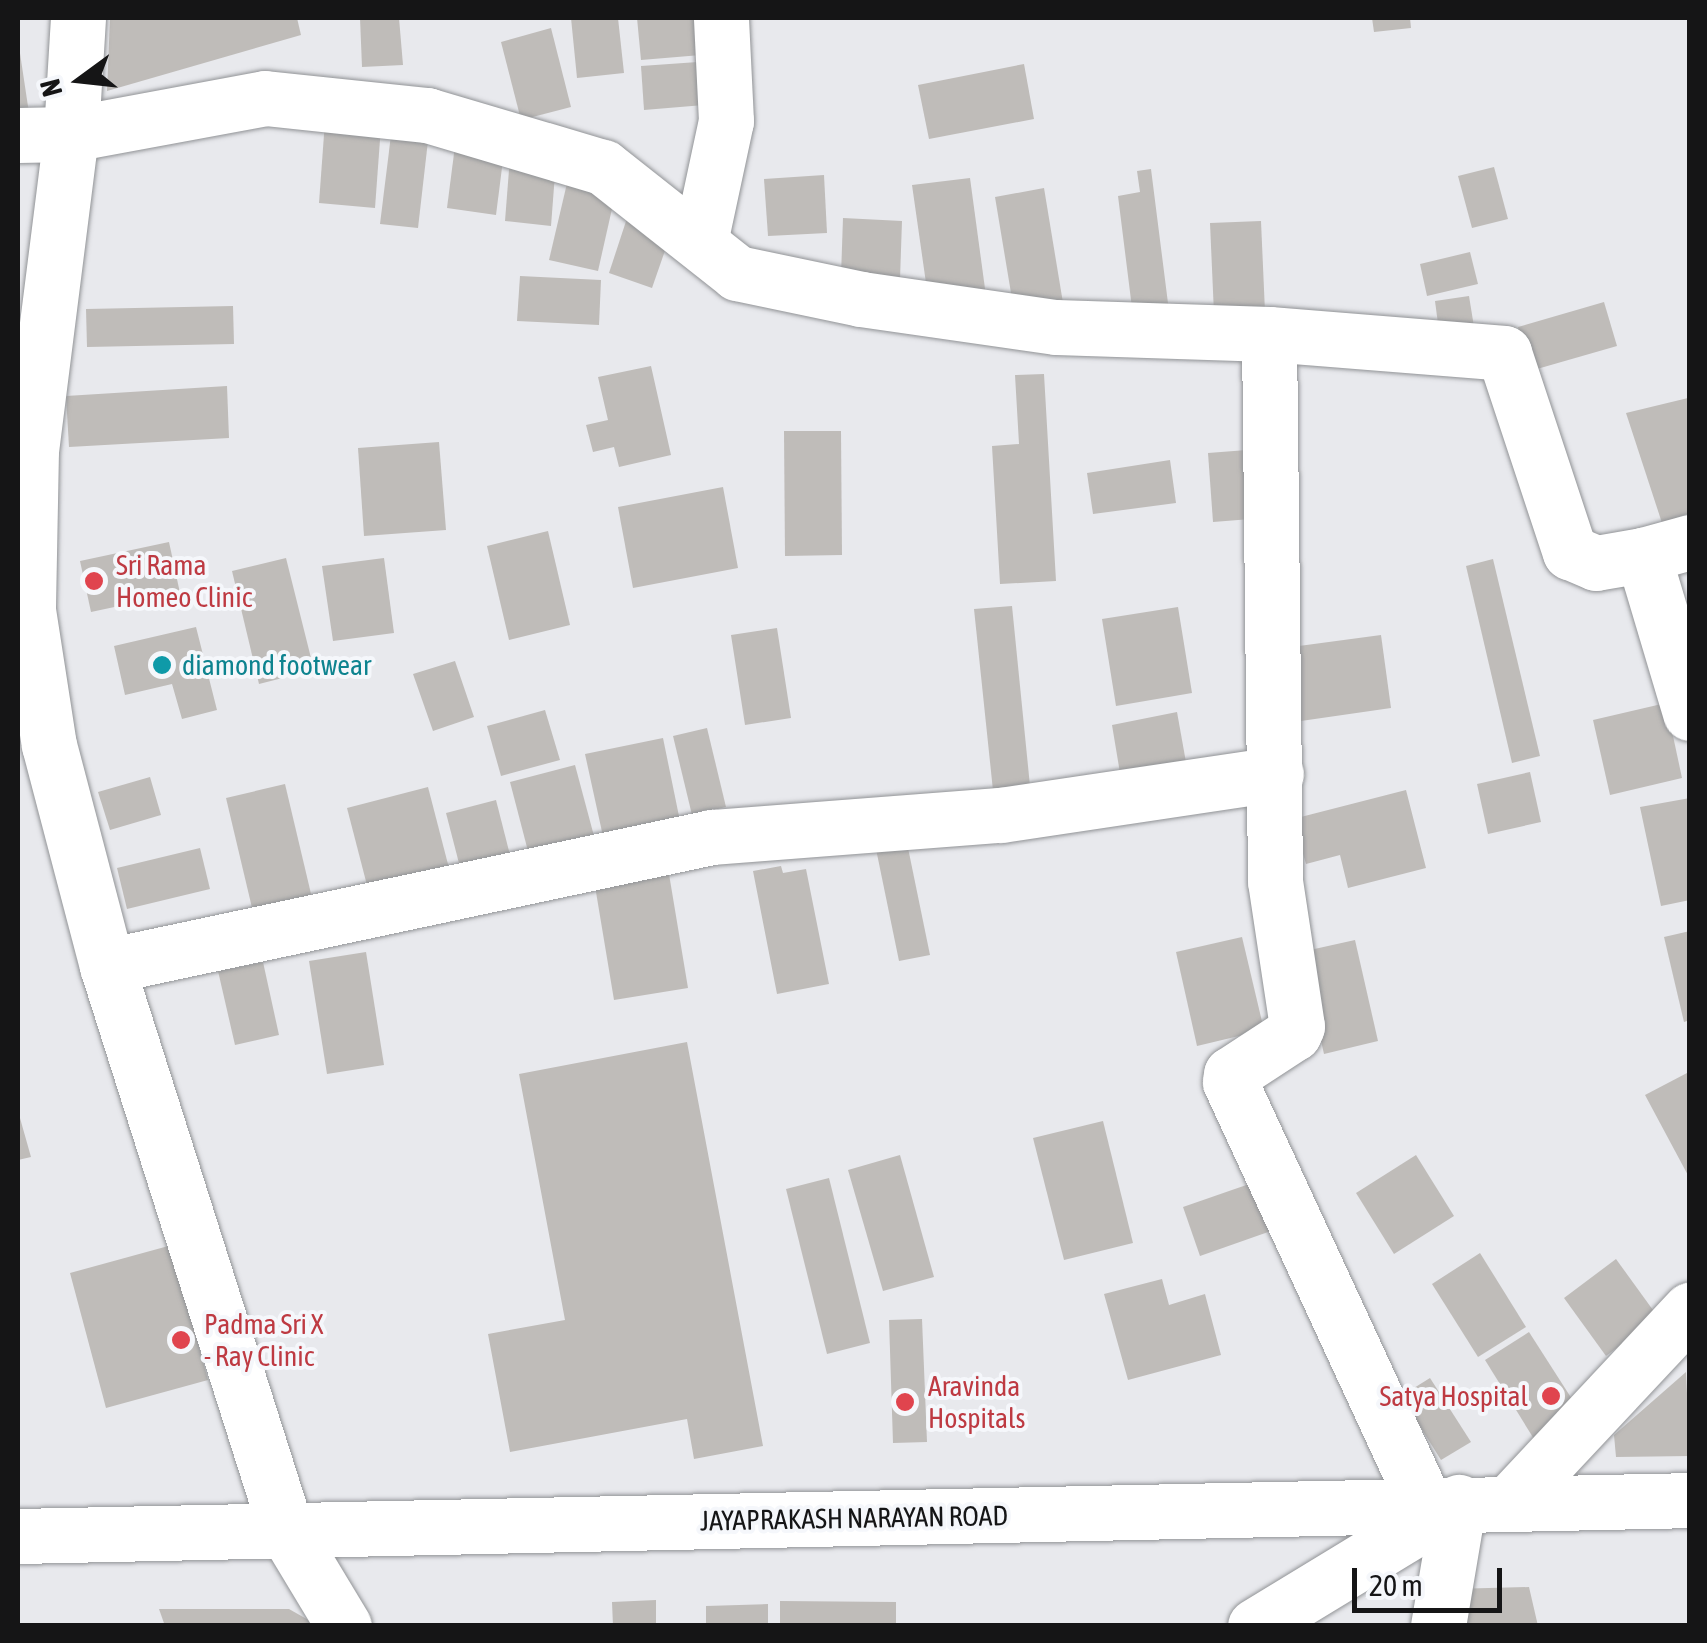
<!DOCTYPE html>
<html>
<head>
<meta charset="utf-8">
<style>
  body { margin:0 }
  #map { position:relative; width:1707px; height:1643px; overflow:hidden; background:#e8e9ed; font-family:"Asap Condensed",sans-serif }
  div>[style] { position:absolute }
  .building>* { inset:0; background:#bfbcb9 }
  .roads { filter:drop-shadow(0 0 2px #919396) drop-shadow(0 0 2px #919396) }
  .minor>* { height:55px; margin:-27.5px; padding:0 27.5px; transform-origin:27.5px; border-radius:27.5px; background:#fff }
  .dots>* { width:28px; height:28px; translate:-50% -50%; box-sizing:border-box; border:5px solid #f5f7fb; border-radius:50% }
  span { translate:-50% -50%; white-space:nowrap; text-align:center; line-height:1.15; -webkit-text-stroke:8px #f5f7fb; paint-order:stroke }
  .health-label { font-size:28px; color:#be3a42 }
  .left { translate:0 -50%; text-align:left }
  .right { translate:-100% -50%; text-align:right }
  .culture-label { font-size:28px; color:#0d838f }
  .street-label { font-size:28px; color:#151516 }
  .frame { position:absolute; inset:0; border:20px solid #151516; pointer-events:none }
  .north { position:absolute; left:30px; top:30px; width:100px; height:100px; -webkit-text-stroke:8px #f5f7fb; paint-order:stroke; rotate:255deg; font-size:28px; font-weight:700; line-height:40px; text-align:center; color:#151516 }
  .north::after { content:''; display:block; margin:auto; width:35px; height:45px; background:#151516; clip-path:polygon(50% 0,100% 100%,50% 72%,0 100%) }
  .scale { position:absolute; left:1352px; top:1568px; width:150px; height:45px; box-sizing:border-box; border:5px solid #151516; border-top:0; padding-left:12px; font-size:30px; line-height:35px; white-space:nowrap; color:#151516; -webkit-text-stroke:8px #f5f7fb; paint-order:stroke }
</style>
</head>
<body>
<div id="map">
  <div class="building">
    <div style="clip-path:polygon(110px 18px,297px 18px,301px 35px,107px 91px)"></div>
    <div style="clip-path:polygon(360px 18px,399px 18px,403px 65px,362px 67px)"></div>
    <div style="clip-path:polygon(571px 18px,618px 18px,624px 73px,577px 78px)"></div>
    <div style="clip-path:polygon(637px 18px,710px 18px,713px 54px,641px 60px)"></div>
    <div style="clip-path:polygon(1372px 18px,1410px 18px,1411px 28px,1374px 32px)"></div>
    <div style="clip-path:polygon(551px 28px,571px 107px,521px 120px,501px 42px)"></div>
    <div style="clip-path:polygon(18px 40px,29px 113px,18px 114px)"></div>
    <div style="clip-path:polygon(712px 61px,716px 104px,644px 110px,641px 66px)"></div>
    <div style="clip-path:polygon(1024px 64px,1034px 119px,929px 139px,918px 85px)"></div>
    <div style="clip-path:polygon(325px 121px,381px 126px,375px 208px,319px 203px)"></div>
    <div style="clip-path:polygon(392px 127px,429px 132px,418px 228px,380px 224px)"></div>
    <div style="clip-path:polygon(456px 138px,505px 144px,496px 215px,447px 208px)"></div>
    <div style="clip-path:polygon(510px 157px,556px 161px,551px 226px,505px 221px)"></div>
    <div style="clip-path:polygon(1494px 167px,1508px 219px,1472px 228px,1458px 176px)"></div>
    <div style="clip-path:polygon(1151px 169px,1169px 311px,1133px 316px,1118px 196px,1140px 192px,1137px 171px)"></div>
    <div style="clip-path:polygon(824px 175px,827px 233px,768px 236px,764px 179px)"></div>
    <div style="clip-path:polygon(970px 178px,986px 296px,929px 304px,912px 185px)"></div>
    <div style="clip-path:polygon(568px 179px,616px 191px,598px 271px,549px 260px)"></div>
    <div style="clip-path:polygon(1044px 188px,1064px 309px,1015px 317px,995px 197px)"></div>
    <div style="clip-path:polygon(632px 203px,668px 242px,652px 288px,609px 273px)"></div>
    <div style="clip-path:polygon(843px 218px,902px 221px,900px 279px,841px 276px)"></div>
    <div style="clip-path:polygon(1261px 221px,1265px 312px,1214px 314px,1210px 223px)"></div>
    <div style="clip-path:polygon(1470px 252px,1478px 284px,1427px 296px,1420px 264px)"></div>
    <div style="clip-path:polygon(520px 276px,601px 280px,599px 325px,517px 321px)"></div>
    <div style="clip-path:polygon(1469px 296px,1475px 333px,1440px 339px,1435px 301px)"></div>
    <div style="clip-path:polygon(1604px 302px,1617px 346px,1530px 371px,1518px 327px)"></div>
    <div style="clip-path:polygon(233px 306px,234px 344px,87px 347px,86px 309px)"></div>
    <div style="clip-path:polygon(651px 366px,671px 455px,619px 467px,614px 447px,593px 452px,586px 425px,608px 420px,598px 377px)"></div>
    <div style="clip-path:polygon(1044px 374px,1056px 581px,1000px 584px,992px 446px,1019px 444px,1015px 375px)"></div>
    <div style="clip-path:polygon(227px 386px,229px 438px,69px 447px,66px 396px)"></div>
    <div style="clip-path:polygon(1688px 398px,1690px 513px,1662px 523px,1626px 413px)"></div>
    <div style="clip-path:polygon(784px 431px,841px 431px,842px 555px,785px 556px)"></div>
    <div style="clip-path:polygon(439px 442px,446px 530px,364px 536px,358px 448px)"></div>
    <div style="clip-path:polygon(1247px 450px,1251px 519px,1213px 522px,1208px 453px)"></div>
    <div style="clip-path:polygon(1170px 460px,1176px 503px,1093px 514px,1087px 473px)"></div>
    <div style="clip-path:polygon(723px 487px,738px 568px,633px 588px,618px 507px)"></div>
    <div style="clip-path:polygon(548px 531px,570px 625px,509px 640px,487px 546px)"></div>
    <div style="clip-path:polygon(169px 542px,180px 593px,91px 612px,80px 561px)"></div>
    <div style="clip-path:polygon(286px 558px,314px 670px,259px 684px,232px 571px)"></div>
    <div style="clip-path:polygon(384px 558px,394px 633px,333px 641px,322px 566px)"></div>
    <div style="clip-path:polygon(1493px 559px,1540px 756px,1512px 763px,1466px 566px)"></div>
    <div style="clip-path:polygon(1012px 606px,1031px 796px,994px 800px,974px 609px)"></div>
    <div style="clip-path:polygon(1178px 607px,1192px 693px,1116px 706px,1102px 619px)"></div>
    <div style="clip-path:polygon(196px 627px,217px 710px,182px 719px,172px 684px,125px 695px,114px 646px)"></div>
    <div style="clip-path:polygon(777px 628px,791px 718px,745px 725px,731px 635px)"></div>
    <div style="clip-path:polygon(1381px 635px,1391px 708px,1294px 722px,1284px 648px)"></div>
    <div style="clip-path:polygon(455px 661px,474px 717px,433px 731px,413px 674px)"></div>
    <div style="clip-path:polygon(1666px 703px,1682px 778px,1610px 795px,1593px 720px)"></div>
    <div style="clip-path:polygon(545px 710px,560px 760px,501px 776px,487px 726px)"></div>
    <div style="clip-path:polygon(1177px 712px,1189px 779px,1123px 791px,1112px 725px)"></div>
    <div style="clip-path:polygon(707px 728px,726px 807px,692px 815px,673px 736px)"></div>
    <div style="clip-path:polygon(663px 738px,681px 826px,604px 841px,585px 754px)"></div>
    <div style="clip-path:polygon(575px 765px,594px 836px,529px 855px,510px 782px)"></div>
    <div style="clip-path:polygon(1530px 772px,1541px 822px,1488px 834px,1477px 784px)"></div>
    <div style="clip-path:polygon(150px 777px,161px 815px,110px 830px,98px 792px)"></div>
    <div style="clip-path:polygon(285px 784px,312px 898px,253px 912px,226px 798px)"></div>
    <div style="clip-path:polygon(428px 787px,450px 872px,369px 893px,347px 808px)"></div>
    <div style="clip-path:polygon(1406px 790px,1426px 868px,1348px 888px,1340px 855px,1306px 864px,1293px 819px)"></div>
    <div style="clip-path:polygon(1690px 798px,1690px 900px,1661px 906px,1640px 807px)"></div>
    <div style="clip-path:polygon(496px 800px,511px 859px,461px 871px,446px 813px)"></div>
    <div style="clip-path:polygon(907px 843px,930px 955px,899px 961px,876px 849px)"></div>
    <div style="clip-path:polygon(200px 848px,210px 889px,127px 909px,117px 868px)"></div>
    <div style="clip-path:polygon(781px 866px,783px 873px,806px 869px,829px 984px,777px 994px,753px 871px)"></div>
    <div style="clip-path:polygon(668px 868px,688px 988px,614px 1000px,594px 880px)"></div>
    <div style="clip-path:polygon(1690px 931px,1690px 1020px,1684px 1022px,1664px 937px)"></div>
    <div style="clip-path:polygon(1242px 937px,1264px 1030px,1197px 1046px,1176px 952px)"></div>
    <div style="clip-path:polygon(1355px 940px,1378px 1041px,1324px 1054px,1301px 952px)"></div>
    <div style="clip-path:polygon(366px 952px,384px 1065px,327px 1074px,309px 961px)"></div>
    <div style="clip-path:polygon(263px 962px,279px 1035px,235px 1045px,218px 971px)"></div>
    <div style="clip-path:polygon(687px 1042px,763px 1446px,694px 1459px,687px 1419px,510px 1452px,488px 1334px,565px 1320px,519px 1074px)"></div>
    <div style="clip-path:polygon(1687px 1073px,1690px 1078px,1690px 1179px,1645px 1095px)"></div>
    <div style="clip-path:polygon(18px 1111px,31px 1157px,18px 1160px)"></div>
    <div style="clip-path:polygon(1103px 1121px,1133px 1243px,1064px 1260px,1033px 1138px)"></div>
    <div style="clip-path:polygon(900px 1155px,934px 1277px,883px 1291px,848px 1170px)"></div>
    <div style="clip-path:polygon(1416px 1155px,1454px 1216px,1394px 1254px,1356px 1193px)"></div>
    <div style="clip-path:polygon(829px 1178px,870px 1343px,827px 1354px,786px 1189px)"></div>
    <div style="clip-path:polygon(1255px 1182px,1271px 1231px,1200px 1256px,1183px 1207px)"></div>
    <div style="clip-path:polygon(172px 1245px,208px 1380px,106px 1408px,70px 1273px)"></div>
    <div style="clip-path:polygon(1480px 1253px,1526px 1327px,1478px 1357px,1432px 1284px)"></div>
    <div style="clip-path:polygon(1616px 1259px,1658px 1317px,1606px 1356px,1564px 1298px)"></div>
    <div style="clip-path:polygon(1162px 1279px,1169px 1305px,1205px 1294px,1221px 1355px,1128px 1380px,1104px 1294px)"></div>
    <div style="clip-path:polygon(922px 1319px,927px 1442px,893px 1443px,889px 1320px)"></div>
    <div style="clip-path:polygon(1529px 1332px,1579px 1410px,1534px 1439px,1485px 1360px)"></div>
    <div style="clip-path:polygon(1686px 1372px,1690px 1456px,1616px 1457px,1614px 1435px)"></div>
    <div style="clip-path:polygon(1430px 1378px,1471px 1442px,1441px 1460px,1401px 1396px)"></div>
    <div style="clip-path:polygon(1529px 1587px,1538px 1626px,1457px 1626px,1451px 1589px)"></div>
    <div style="clip-path:polygon(656px 1600px,656px 1626px,613px 1626px,612px 1602px)"></div>
    <div style="clip-path:polygon(780px 1601px,896px 1602px,896px 1626px,780px 1626px)"></div>
    <div style="clip-path:polygon(768px 1604px,768px 1626px,706px 1626px,706px 1606px)"></div>
    <div style="clip-path:polygon(159px 1609px,289px 1609px,319px 1626px,165px 1626px)"></div>
  </div>
  <div class="roads">
    <div class="minor">
      <div style="left:78px;top:18px;width:116px;rotate:93.5deg"></div>
      <div style="left:71px;top:134px;width:319px;rotate:97.2deg"></div>
      <div style="left:31px;top:450px;width:160px;rotate:91.1deg"></div>
      <div style="left:28px;top:610px;width:137px;rotate:81.2deg"></div>
      <div style="left:49px;top:745px;width:228px;rotate:75.3deg"></div>
      <div style="left:107px;top:966px;width:592px;rotate:72.39deg"></div>
      <div style="left:286px;top:1530px;width:112px;rotate:58.9deg"></div>
      <div style="left:18px;top:135px;width:53px;rotate:-1.1deg"></div>
      <div style="left:71px;top:134px;width:197px;rotate:-10.5deg"></div>
      <div style="left:265px;top:98px;width:163px;rotate:6deg"></div>
      <div style="left:427px;top:115px;width:184px;rotate:16.5deg"></div>
      <div style="left:603px;top:167px;width:171px;rotate:38.3deg"></div>
      <div style="left:737px;top:273px;width:127px;rotate:11.8deg"></div>
      <div style="left:861px;top:299px;width:197px;rotate:8.2deg"></div>
      <div style="left:1056px;top:327px;width:213px;rotate:1.9deg"></div>
      <div style="left:1269px;top:334px;width:236px;rotate:4.6deg"></div>
      <div style="left:1504px;top:353px;width:210px;rotate:71.7deg"></div>
      <div style="left:1570px;top:552px;width:28px;rotate:23deg"></div>
      <div style="left:1596px;top:563px;width:48px;rotate:-9.7deg"></div>
      <div style="left:700px;top:242px;width:124px;rotate:-77.9deg"></div>
      <div style="left:726px;top:121px;width:103px;rotate:-92.8deg"></div>
      <div style="left:1269px;top:334px;width:547px;rotate:89.37deg"></div>
      <div style="left:1275px;top:881px;width:147px;rotate:81.4deg"></div>
      <div style="left:1297px;top:1026px;width:8px;rotate:113deg"></div>
      <div style="left:1294px;top:1033px;width:75px;rotate:146.9deg"></div>
      <div style="left:1231px;top:1074px;width:8px;rotate:97deg"></div>
      <div style="left:1230px;top:1082px;width:467px;rotate:65.2deg"></div>
      <div style="left:1690px;top:542px;width:49px;rotate:164.5deg"></div>
      <div style="left:1643px;top:555px;width:165px;rotate:73.4deg"></div>
      <div style="left:107px;top:966px;width:619px;rotate:-12.04deg"></div>
      <div style="left:712px;top:837px;width:290px;rotate:-4.4deg"></div>
      <div style="left:1001px;top:815px;width:278px;rotate:-8.5deg"></div>
      <div style="left:1511px;top:1501px;width:262px;rotate:-46.9deg"></div>
      <div style="left:18px;top:1536px;width:1672px;rotate:-1.23deg"></div>
      <div style="left:1255px;top:1626px;width:231px;rotate:-31.3deg"></div>
      <div style="left:1438px;top:1626px;width:126px;rotate:-80.4deg"></div>
    </div>
  </div>
  <div class="dots">
    <div style="left:94px;top:581px;background:#e0444e"></div>
    <div style="left:162px;top:665px;background:#0f9aa8"></div>
    <div style="left:181px;top:1340px;background:#e0444e"></div>
    <div style="left:1551px;top:1396px;background:#e0444e"></div>
    <div style="left:905px;top:1402px;background:#e0444e"></div>
  </div>
  <div class="health-label">
    <span class="left" style="left:116px;top:581px">Sri Rama<br>Homeo Clinic</span>
    <span class="left" style="left:204px;top:1340px">Padma Sri X<br>- Ray Clinic</span>
    <span class="left" style="left:928px;top:1402px">Aravinda<br>Hospitals</span>
    <span class="right" style="left:1528px;top:1396px">Satya Hospital</span>
  </div>
  <div class="culture-label">
    <span class="left" style="left:182px;top:665px">diamond footwear</span>
  </div>
  <div class="street-label">
    <span style="left:854px;top:1518px;rotate:-1deg">JAYAPRAKASH NARAYAN ROAD</span>
  </div>
  <div class="frame"></div>
  <div class="north">N</div>
  <div class="scale">20 m</div>
</div>
</body>
</html>
